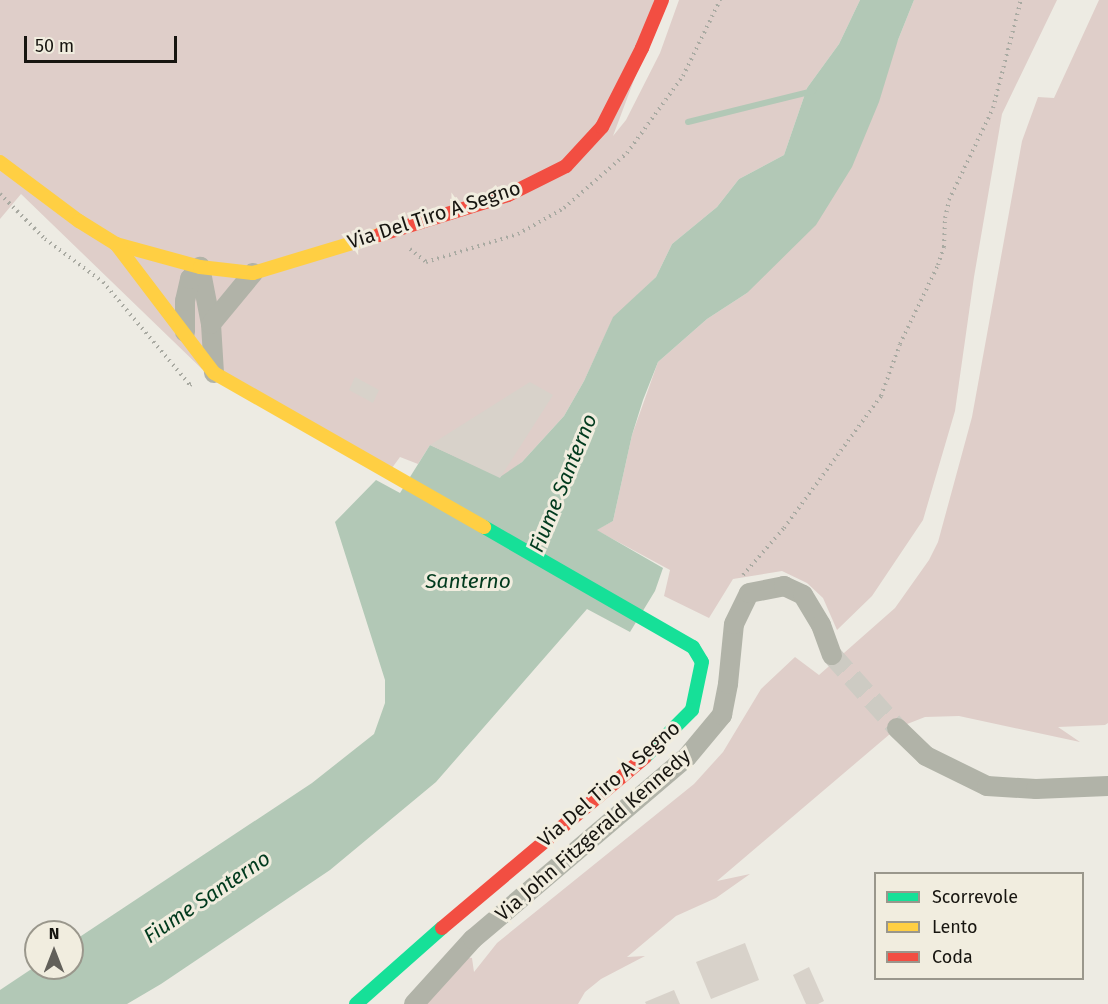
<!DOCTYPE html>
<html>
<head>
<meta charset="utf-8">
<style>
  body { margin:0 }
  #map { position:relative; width:1108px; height:1004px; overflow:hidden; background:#edebe3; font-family:"Fira Sans",sans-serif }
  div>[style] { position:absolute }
  .green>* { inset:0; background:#dfcec9 }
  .water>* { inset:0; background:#b2c8b6 }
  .stream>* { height:6px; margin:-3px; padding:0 3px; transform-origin:3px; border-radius:3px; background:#b2c8b6 }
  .building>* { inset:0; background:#d8d2ca }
  .street-tunnel>* { height:20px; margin-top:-10px; transform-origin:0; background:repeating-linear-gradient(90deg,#cdcbc3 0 20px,transparent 0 30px) }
  .path>* { height:4px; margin-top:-2px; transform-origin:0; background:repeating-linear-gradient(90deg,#a9aaa2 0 1.5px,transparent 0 6px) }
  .street>* { height:20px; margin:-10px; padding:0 10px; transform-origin:10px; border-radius:10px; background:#b1b3a8 }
  .fast>* { height:14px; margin:-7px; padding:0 7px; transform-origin:7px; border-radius:7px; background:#16e098 }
  .slow>* { height:14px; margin:-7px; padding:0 7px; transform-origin:7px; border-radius:7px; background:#ffcf43 }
  .jam>* { height:14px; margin:-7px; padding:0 7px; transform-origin:7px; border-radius:7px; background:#f24e42 }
  span { translate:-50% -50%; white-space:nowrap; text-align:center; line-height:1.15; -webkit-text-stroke:6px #f1eddf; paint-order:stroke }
  .street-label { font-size:20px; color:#171510 }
  .water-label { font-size:21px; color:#003a1d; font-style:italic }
  .legend { position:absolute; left:874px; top:872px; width:210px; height:108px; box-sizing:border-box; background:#f1eddf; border:2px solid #9a978c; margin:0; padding:8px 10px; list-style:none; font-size:18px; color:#171510 }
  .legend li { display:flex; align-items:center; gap:12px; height:30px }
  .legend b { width:30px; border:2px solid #9a978c }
  .north { position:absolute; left:24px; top:920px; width:60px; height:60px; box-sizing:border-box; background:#f1eddf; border:2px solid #9a978c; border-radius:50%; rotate:0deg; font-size:16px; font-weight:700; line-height:24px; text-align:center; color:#171510 }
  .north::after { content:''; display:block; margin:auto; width:21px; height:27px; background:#62605a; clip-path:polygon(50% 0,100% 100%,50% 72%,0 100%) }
  .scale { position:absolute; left:24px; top:36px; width:153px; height:27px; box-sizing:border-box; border:3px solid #171510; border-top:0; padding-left:8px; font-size:18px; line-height:21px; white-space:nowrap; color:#171510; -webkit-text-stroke:4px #f1eddf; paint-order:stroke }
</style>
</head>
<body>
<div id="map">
  <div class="green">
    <div style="clip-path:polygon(0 0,664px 0,613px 136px,626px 120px,660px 53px,679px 0,860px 0,839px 44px,807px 88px,784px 155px,739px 179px,717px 207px,672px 244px,656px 277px,613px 318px,584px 381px,564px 416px,522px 462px,500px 478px,430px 445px,418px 464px,400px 457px,389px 472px,202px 369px,21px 194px,0 219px)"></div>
    <div style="clip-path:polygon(914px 0,1057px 0,1002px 114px,974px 277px,955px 411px,923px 520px,872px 596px,837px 630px,823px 598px,807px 583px,782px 571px,733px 579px,709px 618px,664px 596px,670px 570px,596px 530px,613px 521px,632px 435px,658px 362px,707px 319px,747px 293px,898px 40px)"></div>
    <div style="clip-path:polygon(1099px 0,1108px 0,1108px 723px,1105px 725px,1058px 727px,1080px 742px,959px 716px,925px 717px,897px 728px,717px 881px,750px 874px,716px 898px,676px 916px,627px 957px,645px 956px,601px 979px,585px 992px,578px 1004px,426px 1004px,466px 957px,472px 958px,474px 972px,497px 943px,694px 784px,723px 752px,761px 689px,795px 657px,819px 675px,895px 608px,929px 560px,938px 542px,972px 417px,1022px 141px,1038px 97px,1054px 98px)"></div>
  </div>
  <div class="water">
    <div style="clip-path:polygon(860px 0,914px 0,898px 40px,879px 102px,852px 167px,816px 225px,747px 293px,707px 319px,658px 362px,643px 400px,632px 435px,613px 521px,597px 530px,663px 568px,655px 591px,630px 632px,587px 609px,436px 782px,330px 870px,161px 984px,127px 1004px,0 1004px,0 990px,36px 966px,72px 968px,72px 942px,312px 783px,374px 734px,385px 703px,385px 680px,335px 522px,376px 480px,400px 493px,430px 445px,500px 477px,522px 462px,564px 416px,584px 381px,613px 317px,656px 277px,672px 244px,717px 207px,739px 179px,784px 155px,807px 88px,839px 44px)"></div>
  </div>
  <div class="stream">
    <div style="left:688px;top:122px;width:129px;rotate:-13.9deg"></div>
  </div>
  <div class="building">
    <div style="clip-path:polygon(355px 377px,379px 390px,373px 403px,349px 390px)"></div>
    <div style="clip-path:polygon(530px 382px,553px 395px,500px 478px,430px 445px)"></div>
    <div style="clip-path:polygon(745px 943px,759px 980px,711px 999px,696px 962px)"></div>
    <div style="clip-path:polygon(809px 967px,824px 1001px,818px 1004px,806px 1004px,793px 975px)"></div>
    <div style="clip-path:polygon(674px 990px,680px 1004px,646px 1004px,645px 1002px)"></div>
  </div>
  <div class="street-tunnel">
    <div style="left:832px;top:655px;width:98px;rotate:48.3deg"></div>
  </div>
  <div class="path">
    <div style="left:0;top:194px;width:64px;rotate:45deg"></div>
    <div style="left:45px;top:239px;width:72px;rotate:36.6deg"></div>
    <div style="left:103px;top:282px;width:135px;rotate:49.8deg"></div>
    <div style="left:190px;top:385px;width:4px;rotate:-27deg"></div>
    <div style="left:410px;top:249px;width:21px;rotate:39deg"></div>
    <div style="left:426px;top:262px;width:96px;rotate:-16.9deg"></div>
    <div style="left:518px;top:234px;width:53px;rotate:-29.5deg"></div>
    <div style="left:564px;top:208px;width:84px;rotate:-41.1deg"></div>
    <div style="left:627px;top:153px;width:95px;rotate:-54deg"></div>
    <div style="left:683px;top:76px;width:85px;rotate:-64deg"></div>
    <div style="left:743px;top:575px;width:62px;rotate:-48.9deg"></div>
    <div style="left:784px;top:528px;width:164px;rotate:-53.7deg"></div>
    <div style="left:881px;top:396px;width:55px;rotate:-69.9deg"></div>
    <div style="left:900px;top:344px;width:88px;rotate:-64.3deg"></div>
    <div style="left:938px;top:265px;width:19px;rotate:-72deg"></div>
    <div style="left:944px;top:247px;width:29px;rotate:-88deg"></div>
    <div style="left:945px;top:218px;width:18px;rotate:-77deg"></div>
    <div style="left:949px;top:200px;width:102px;rotate:-64.4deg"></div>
    <div style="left:993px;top:108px;width:112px;rotate:-75.5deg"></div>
  </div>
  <div class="street">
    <div style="left:200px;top:267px;width:58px;rotate:79.1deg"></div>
    <div style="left:211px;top:324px;width:49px;rotate:86.5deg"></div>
    <div style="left:211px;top:324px;width:66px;rotate:-50.5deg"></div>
    <div style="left:185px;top:332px;width:31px;rotate:-90deg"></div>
    <div style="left:185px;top:301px;width:23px;rotate:-77deg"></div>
    <div style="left:190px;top:279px;width:16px;rotate:-50deg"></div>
    <div style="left:897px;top:728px;width:40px;rotate:44deg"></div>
    <div style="left:926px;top:756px;width:68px;rotate:26.2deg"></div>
    <div style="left:987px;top:786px;width:49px;rotate:3.5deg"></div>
    <div style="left:1036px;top:789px;width:72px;rotate:-2.4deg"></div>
    <div style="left:414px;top:1004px;width:88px;rotate:-47.8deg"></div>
    <div style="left:473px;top:939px;width:281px;rotate:-40.4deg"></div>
    <div style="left:687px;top:757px;width:55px;rotate:-50.2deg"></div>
    <div style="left:722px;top:715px;width:32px;rotate:-79deg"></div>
    <div style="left:728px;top:684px;width:60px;rotate:-84.3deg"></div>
    <div style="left:734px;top:624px;width:34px;rotate:-64deg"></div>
    <div style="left:749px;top:593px;width:36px;rotate:-11deg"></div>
    <div style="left:784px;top:586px;width:21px;rotate:25deg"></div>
    <div style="left:803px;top:595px;width:35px;rotate:59deg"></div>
    <div style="left:821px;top:625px;width:32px;rotate:70deg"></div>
  </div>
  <div class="fast">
    <div style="left:484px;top:527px;width:241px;rotate:29.9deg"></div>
    <div style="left:693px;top:647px;width:17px;rotate:59deg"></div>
    <div style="left:702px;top:662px;width:49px;rotate:101.8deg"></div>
    <div style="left:692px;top:710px;width:66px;rotate:135deg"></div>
    <div style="left:356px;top:1004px;width:115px;rotate:-41.5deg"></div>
  </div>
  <div class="slow">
    <div style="left:0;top:162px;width:99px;rotate:36.8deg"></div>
    <div style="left:79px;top:221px;width:44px;rotate:31.9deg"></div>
    <div style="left:116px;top:244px;width:87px;rotate:15.3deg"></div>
    <div style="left:200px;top:267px;width:53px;rotate:6.5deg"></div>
    <div style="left:253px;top:273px;width:132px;rotate:-16.8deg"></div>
    <div style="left:116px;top:244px;width:162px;rotate:52.8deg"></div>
    <div style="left:214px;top:373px;width:311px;rotate:29.7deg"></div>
  </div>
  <div class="jam">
    <div style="left:379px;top:235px;width:135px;rotate:-17.2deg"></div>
    <div style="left:508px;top:195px;width:65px;rotate:-26.6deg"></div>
    <div style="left:566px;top:166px;width:53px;rotate:-47.3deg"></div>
    <div style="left:602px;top:127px;width:89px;rotate:-63.1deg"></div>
    <div style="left:642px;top:48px;width:52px;rotate:-67.4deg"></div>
    <div style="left:442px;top:928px;width:265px;rotate:-40.1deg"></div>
  </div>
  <div class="street-label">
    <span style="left:434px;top:215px;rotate:-18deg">Via Del Tiro A Segno</span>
    <span style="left:609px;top:784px;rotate:-41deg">Via Del Tiro A Segno</span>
    <span style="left:593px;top:835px;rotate:-41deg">Via John Fitzgerald Kennedy</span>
  </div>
  <div class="water-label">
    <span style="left:563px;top:483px;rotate:-68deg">Fiume Santerno</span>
    <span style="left:468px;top:581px">Santerno</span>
    <span style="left:207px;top:897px;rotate:-34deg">Fiume Santerno</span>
  </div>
  <ul class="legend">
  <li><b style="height:8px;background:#16e098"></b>Scorrevole</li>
  <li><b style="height:8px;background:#ffcf43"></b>Lento</li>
  <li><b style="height:8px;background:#f24e42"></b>Coda</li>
  </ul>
  <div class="north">N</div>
  <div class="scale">50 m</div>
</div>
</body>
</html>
